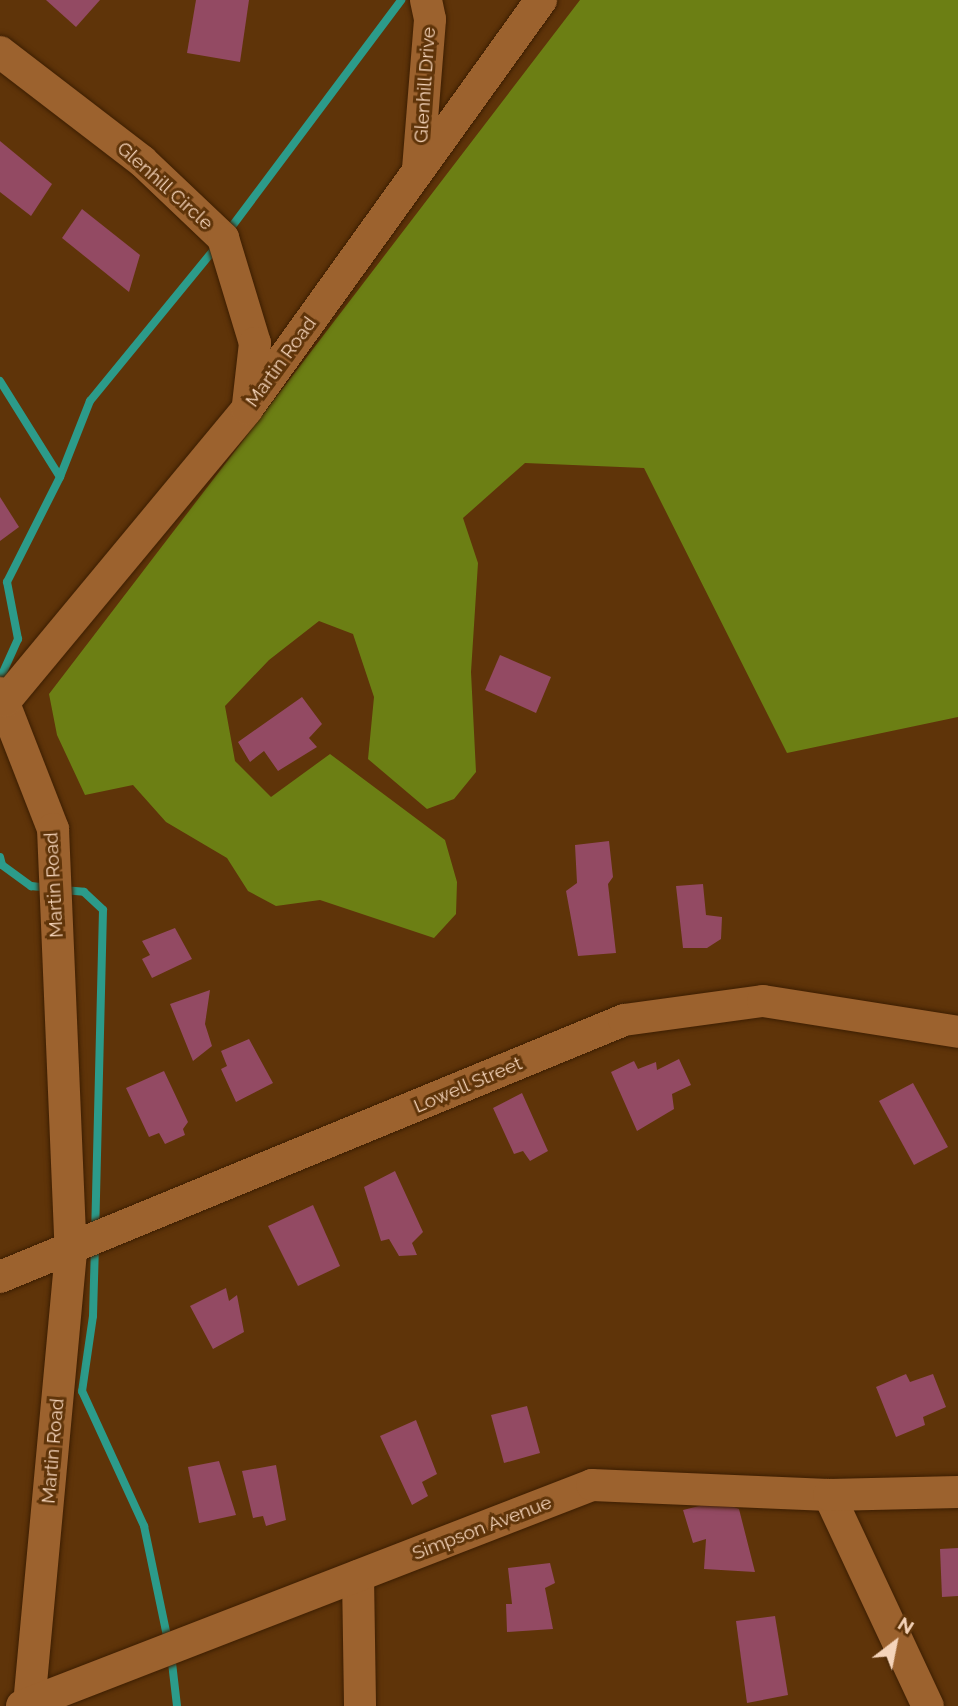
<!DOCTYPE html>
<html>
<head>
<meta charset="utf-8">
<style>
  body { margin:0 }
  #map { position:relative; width:958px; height:1706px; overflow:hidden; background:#5f3409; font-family:Raleway,sans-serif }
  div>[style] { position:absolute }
  .forest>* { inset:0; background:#6c7f14 }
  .stream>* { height:8px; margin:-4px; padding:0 4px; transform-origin:4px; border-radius:4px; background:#2c9b8a }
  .building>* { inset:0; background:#934a63 }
  .roads { filter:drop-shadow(0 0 2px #3c1e02) drop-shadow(0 0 2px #3c1e02) }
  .minor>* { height:32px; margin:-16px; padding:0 16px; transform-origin:16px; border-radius:16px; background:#9c622e }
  span { translate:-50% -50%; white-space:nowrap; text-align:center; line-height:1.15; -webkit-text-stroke:6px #5f3409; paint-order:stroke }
  .street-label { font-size:19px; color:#f5d4ba }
  .north { position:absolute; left:860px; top:1608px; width:70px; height:70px; -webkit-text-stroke:5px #5f3409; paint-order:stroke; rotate:32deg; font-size:19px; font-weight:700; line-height:28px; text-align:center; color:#f5d4ba }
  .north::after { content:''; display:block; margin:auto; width:24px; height:32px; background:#f5d4ba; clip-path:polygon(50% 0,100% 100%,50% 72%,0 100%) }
</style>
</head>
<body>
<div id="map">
  <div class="forest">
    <div style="clip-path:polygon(580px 0,958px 0,958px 717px,787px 753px,644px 468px,525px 463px,463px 518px,478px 563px,471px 672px,476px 772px,454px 799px,427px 809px,368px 759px,374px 697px,353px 634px,319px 621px,269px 660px,225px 706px,235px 761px,271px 797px,330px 754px,445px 840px,457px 882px,456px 914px,434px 938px,320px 900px,276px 906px,248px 891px,227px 858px,166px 822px,133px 785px,85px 795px,57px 735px,49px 694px)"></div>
  </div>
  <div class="stream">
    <div style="left:227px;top:233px;width:291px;rotate:-53.2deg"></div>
    <div style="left:0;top:381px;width:113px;rotate:58deg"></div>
    <div style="left:0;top:679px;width:44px;rotate:-65.8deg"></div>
    <div style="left:18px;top:639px;width:58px;rotate:-100.9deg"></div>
    <div style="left:7px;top:582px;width:118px;rotate:-63.2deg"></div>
    <div style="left:60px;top:477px;width:82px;rotate:-68.5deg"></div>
    <div style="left:90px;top:401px;width:200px;rotate:-50.7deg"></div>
    <div style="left:0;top:857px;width:8px;rotate:76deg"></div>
    <div style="left:2px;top:865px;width:36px;rotate:36deg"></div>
    <div style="left:31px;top:886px;width:19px;rotate:6deg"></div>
    <div style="left:63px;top:890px;width:21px;rotate:5deg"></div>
    <div style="left:84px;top:892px;width:26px;rotate:43deg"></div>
    <div style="left:103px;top:910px;width:321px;rotate:91.4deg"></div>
    <div style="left:95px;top:1244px;width:72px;rotate:91.6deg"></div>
    <div style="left:93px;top:1316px;width:76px;rotate:98.3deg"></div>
    <div style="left:82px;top:1391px;width:149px;rotate:65.3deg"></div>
    <div style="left:144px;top:1526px;width:117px;rotate:78.2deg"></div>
    <div style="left:171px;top:1654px;width:52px;rotate:83.4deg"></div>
  </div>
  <div class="building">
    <div style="clip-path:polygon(46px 0,100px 0,76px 27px)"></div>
    <div style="clip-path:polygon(196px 0,249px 0,240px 62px,187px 53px)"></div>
    <div style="clip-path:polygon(0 141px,52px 184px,31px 216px,0 192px)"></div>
    <div style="clip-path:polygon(82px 209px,140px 255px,129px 292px,62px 238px)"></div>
    <div style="clip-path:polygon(0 497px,19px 527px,0 541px)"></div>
    <div style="clip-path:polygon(500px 655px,551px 677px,536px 713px,485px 690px)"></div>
    <div style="clip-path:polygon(302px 697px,322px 724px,309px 738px,317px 747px,278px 771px,264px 751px,250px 762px,238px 742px)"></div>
    <div style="clip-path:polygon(609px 841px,613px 877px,608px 884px,616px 953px,578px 956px,566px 891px,577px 883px,575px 845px)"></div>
    <div style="clip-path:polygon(703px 884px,706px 915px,722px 917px,721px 939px,707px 948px,683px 948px,676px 886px)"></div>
    <div style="clip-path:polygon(175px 928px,192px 959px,152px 978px,142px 959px,150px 955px,142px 941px)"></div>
    <div style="clip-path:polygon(210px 990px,205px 1024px,212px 1046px,193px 1061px,170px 1004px)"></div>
    <div style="clip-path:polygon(249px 1039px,273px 1083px,236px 1102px,221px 1069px,227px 1066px,221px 1051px)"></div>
    <div style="clip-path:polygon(679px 1059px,691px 1085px,672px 1094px,674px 1109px,637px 1131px,611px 1072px,634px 1061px,638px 1069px,656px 1062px,657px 1070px)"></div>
    <div style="clip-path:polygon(164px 1071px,188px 1122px,183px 1129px,185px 1135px,165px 1144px,159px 1133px,149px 1137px,126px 1088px)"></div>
    <div style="clip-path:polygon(913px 1083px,948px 1147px,914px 1165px,879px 1101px)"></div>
    <div style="clip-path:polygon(522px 1093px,548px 1151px,530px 1161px,523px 1151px,514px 1154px,493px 1108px)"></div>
    <div style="clip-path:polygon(395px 1171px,423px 1232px,412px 1243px,417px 1255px,399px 1256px,389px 1239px,381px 1241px,364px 1187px)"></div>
    <div style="clip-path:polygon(313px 1205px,340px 1266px,298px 1286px,268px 1226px)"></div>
    <div style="clip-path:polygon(226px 1288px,229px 1301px,237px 1295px,244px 1332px,213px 1349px,190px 1306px)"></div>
    <div style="clip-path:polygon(906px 1374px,910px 1382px,933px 1374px,946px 1407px,923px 1417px,925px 1425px,896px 1437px,876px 1387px)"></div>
    <div style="clip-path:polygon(527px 1406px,540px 1453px,504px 1463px,491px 1415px)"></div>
    <div style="clip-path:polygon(416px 1420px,437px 1474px,422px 1482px,428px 1496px,412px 1505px,380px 1436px)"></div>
    <div style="clip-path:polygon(219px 1461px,236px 1515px,199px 1523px,188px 1467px)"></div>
    <div style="clip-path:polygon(276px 1465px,286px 1520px,266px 1526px,263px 1516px,253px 1518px,242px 1471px)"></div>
    <div style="clip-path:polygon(719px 1501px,739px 1509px,755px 1572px,704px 1569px,706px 1539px,693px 1543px,683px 1510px)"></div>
    <div style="clip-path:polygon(958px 1548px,958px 1596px,942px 1597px,940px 1549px)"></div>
    <div style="clip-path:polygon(550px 1563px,555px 1583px,545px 1588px,553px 1629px,507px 1632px,506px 1604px,512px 1604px,508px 1568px)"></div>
    <div style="clip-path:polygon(775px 1616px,788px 1695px,747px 1703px,736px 1621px)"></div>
  </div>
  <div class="roads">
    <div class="minor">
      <div style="left:0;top:52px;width:179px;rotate:37.5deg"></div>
      <div style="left:142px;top:161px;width:112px;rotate:43.5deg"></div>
      <div style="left:223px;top:238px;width:110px;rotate:73.1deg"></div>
      <div style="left:255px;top:343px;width:61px;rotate:96.5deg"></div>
      <div style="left:418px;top:169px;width:150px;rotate:-85.4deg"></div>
      <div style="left:430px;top:19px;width:19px;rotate:-102deg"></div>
      <div style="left:0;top:693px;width:146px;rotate:68.7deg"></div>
      <div style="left:53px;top:829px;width:423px;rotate:87.6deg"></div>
      <div style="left:71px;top:1252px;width:456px;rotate:95.3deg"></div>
      <div style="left:5px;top:701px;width:379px;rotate:-50.3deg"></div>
      <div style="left:247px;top:409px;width:504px;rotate:-54.29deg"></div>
      <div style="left:0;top:1277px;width:675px;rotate:-22.38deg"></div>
      <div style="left:624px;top:1020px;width:140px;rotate:-7.8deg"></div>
      <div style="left:763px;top:1001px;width:197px;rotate:9deg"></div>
      <div style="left:829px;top:1495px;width:233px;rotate:64.9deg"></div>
      <div style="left:358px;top:1576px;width:130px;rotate:89.1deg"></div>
      <div style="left:22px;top:1706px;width:611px;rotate:-21.19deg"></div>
      <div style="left:592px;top:1485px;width:237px;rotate:2.4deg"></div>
      <div style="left:829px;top:1495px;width:129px;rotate:-1.3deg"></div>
    </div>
  </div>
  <div class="street-label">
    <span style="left:425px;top:85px;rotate:-86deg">Glenhill Drive</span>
    <span style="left:165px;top:186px;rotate:42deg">Glenhill Circle</span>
    <span style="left:281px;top:362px;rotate:-54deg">Martin Road</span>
    <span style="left:54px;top:885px;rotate:-93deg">Martin Road</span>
    <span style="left:468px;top:1085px;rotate:-23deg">Lowell Street</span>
    <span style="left:53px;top:1451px;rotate:-85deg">Martin Road</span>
    <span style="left:482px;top:1528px;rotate:-21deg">Simpson Avenue</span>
  </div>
  <div class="north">N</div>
</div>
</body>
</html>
